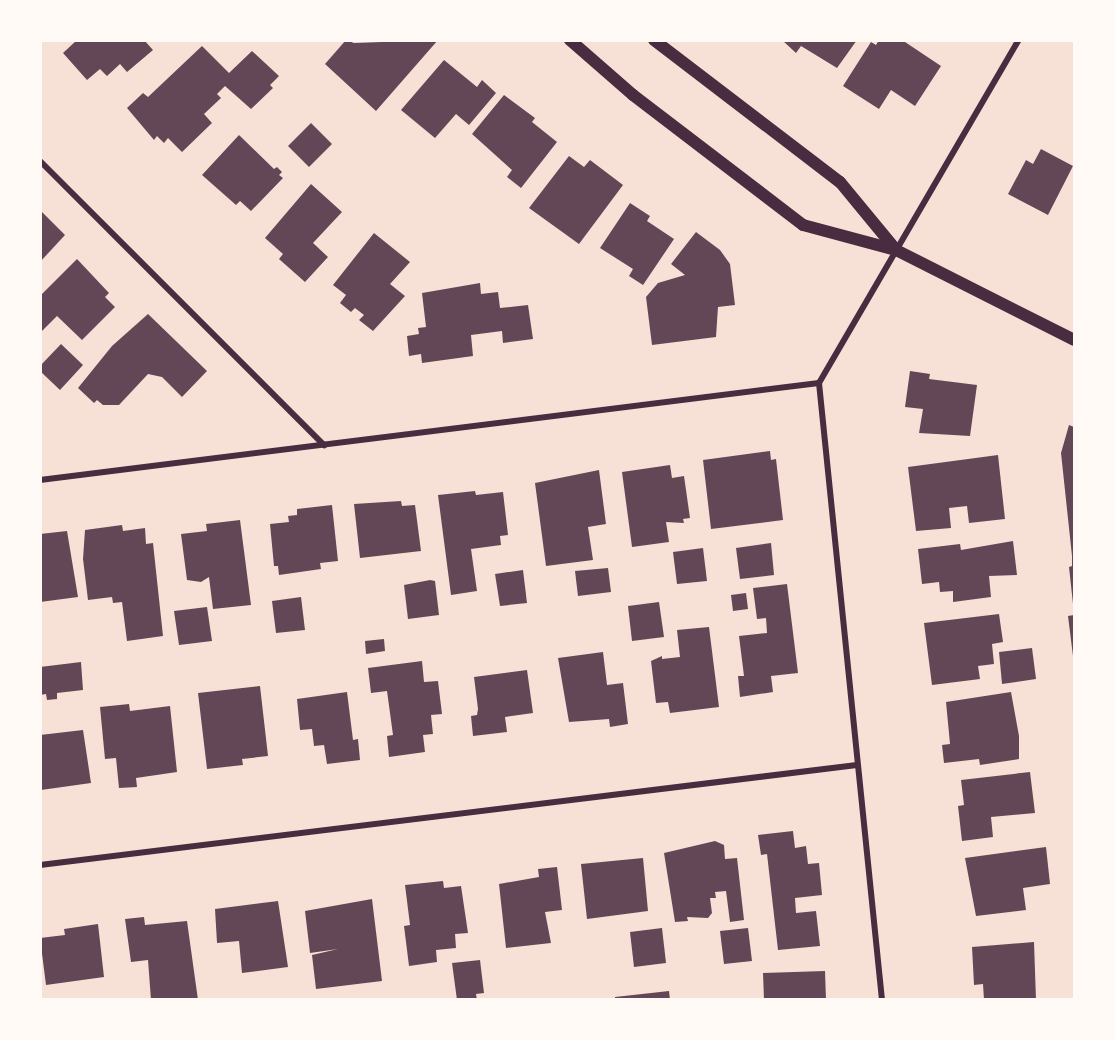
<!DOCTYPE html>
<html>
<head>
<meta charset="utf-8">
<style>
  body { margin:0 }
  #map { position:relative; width:1115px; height:1040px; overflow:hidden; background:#f7e1d7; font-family:Inter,sans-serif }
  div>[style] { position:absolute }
  .building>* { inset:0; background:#644757 }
  .minor>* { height:6px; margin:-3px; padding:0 3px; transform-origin:3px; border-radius:3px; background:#4a2c40 }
  .secondary>* { height:12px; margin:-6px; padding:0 6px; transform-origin:6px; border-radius:6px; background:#4a2c40 }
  span { translate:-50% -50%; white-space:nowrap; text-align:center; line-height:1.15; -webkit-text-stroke:6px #fffaf5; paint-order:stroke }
  .frame { position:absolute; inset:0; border:42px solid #fffaf5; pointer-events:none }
</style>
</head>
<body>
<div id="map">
  <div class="building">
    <div style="clip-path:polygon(77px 40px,144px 40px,153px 50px,127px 72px,120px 64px,107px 76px,100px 69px,87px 80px,63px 53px)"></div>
    <div style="clip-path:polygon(346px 40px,354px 43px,438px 40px,376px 111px,325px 64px)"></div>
    <div style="clip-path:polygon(782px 40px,857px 40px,837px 68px,801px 46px,796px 53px)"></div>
    <div style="clip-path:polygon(879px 40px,902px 40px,941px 66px,915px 106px,891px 90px,879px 109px,843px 86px,871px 42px,876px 45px)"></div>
    <div style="clip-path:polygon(202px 46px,229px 73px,252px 51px,279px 76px,270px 85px,273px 88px,251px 109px,225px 86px,217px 94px,221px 98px,204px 114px,212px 123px,182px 152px,168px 138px,164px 143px,157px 136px,154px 140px,127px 108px,143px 93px,148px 97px)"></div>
    <div style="clip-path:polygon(444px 60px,477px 87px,482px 80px,496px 93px,469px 125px,456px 114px,435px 138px,401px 110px)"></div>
    <div style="clip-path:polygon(504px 95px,535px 118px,532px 122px,557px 142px,521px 188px,507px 177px,512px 170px,472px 134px)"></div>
    <div style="clip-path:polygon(311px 123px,332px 144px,309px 167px,288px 146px)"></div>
    <div style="clip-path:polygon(239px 135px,274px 169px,277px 167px,282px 172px,279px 175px,283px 178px,251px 211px,240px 201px,236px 205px,202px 175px)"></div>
    <div style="clip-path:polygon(1041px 149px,1073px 166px,1048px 215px,1008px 194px,1026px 160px,1033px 164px)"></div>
    <div style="clip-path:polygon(569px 156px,584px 167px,590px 160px,623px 185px,579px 244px,529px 208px)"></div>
    <div style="clip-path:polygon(311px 184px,342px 212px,313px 243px,328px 257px,305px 282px,279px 259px,283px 254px,265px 238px)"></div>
    <div style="clip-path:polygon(630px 203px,650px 216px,647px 221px,674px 239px,643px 285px,629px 276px,633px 269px,600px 248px)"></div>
    <div style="clip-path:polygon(40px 210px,65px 235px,40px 262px)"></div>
    <div style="clip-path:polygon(696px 232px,720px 250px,730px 264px,735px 305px,718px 307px,716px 337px,652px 345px,646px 297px,658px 283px,685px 275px,671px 264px)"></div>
    <div style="clip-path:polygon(374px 233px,410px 262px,390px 284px,405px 296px,373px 331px,359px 320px,364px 315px,355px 308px,351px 312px,340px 303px,346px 295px,333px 285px)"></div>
    <div style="clip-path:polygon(77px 259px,109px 293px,105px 297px,115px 307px,82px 340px,57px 316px,40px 333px,40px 296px)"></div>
    <div style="clip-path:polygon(480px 283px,481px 294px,498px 292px,500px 308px,528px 305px,533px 339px,503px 343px,502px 331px,471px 335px,473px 356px,422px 363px,421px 354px,409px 356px,407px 336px,419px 334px,418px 328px,426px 327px,422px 293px)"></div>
    <div style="clip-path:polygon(148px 314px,207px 371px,182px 397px,162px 377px,148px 374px,119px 405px,103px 405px,97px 400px,94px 403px,78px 388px,112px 346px)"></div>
    <div style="clip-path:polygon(61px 344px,83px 365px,60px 390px,40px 371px,40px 366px)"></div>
    <div style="clip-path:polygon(910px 371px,930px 374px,929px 379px,977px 385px,970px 436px,919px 433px,923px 409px,905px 407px)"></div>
    <div style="clip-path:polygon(1069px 425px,1074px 427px,1073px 604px,1069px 567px,1072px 566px,1072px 556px,1061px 453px)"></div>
    <div style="clip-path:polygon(770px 451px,771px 460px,776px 459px,783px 520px,711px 529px,703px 460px)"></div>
    <div style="clip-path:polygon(998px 455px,1005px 519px,969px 523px,967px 506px,949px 508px,951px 528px,916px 531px,908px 467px)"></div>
    <div style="clip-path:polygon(670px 465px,672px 478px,684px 476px,690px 518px,683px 519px,684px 523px,666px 522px,669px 542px,632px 547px,622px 472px)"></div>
    <div style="clip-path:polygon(599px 470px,606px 524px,588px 527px,593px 560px,546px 566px,535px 483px)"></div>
    <div style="clip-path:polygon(475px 491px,476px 495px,503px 492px,508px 535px,500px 536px,501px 545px,471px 549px,477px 591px,451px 595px,438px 495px)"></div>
    <div style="clip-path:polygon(401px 501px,402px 506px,415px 505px,421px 551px,360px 558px,354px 504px)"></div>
    <div style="clip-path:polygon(332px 505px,338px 561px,320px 563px,321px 569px,279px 575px,278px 566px,274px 566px,270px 524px,289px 522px,288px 516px,297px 515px,297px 509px)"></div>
    <div style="clip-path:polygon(240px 520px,251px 605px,213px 609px,209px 577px,201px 582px,187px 580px,181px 534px,207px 531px,206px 524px)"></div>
    <div style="clip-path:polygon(122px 525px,123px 531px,145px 528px,146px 544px,153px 543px,163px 636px,127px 641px,122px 602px,113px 603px,112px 597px,88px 600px,83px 559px,85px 530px)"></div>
    <div style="clip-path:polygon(67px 531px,78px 597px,40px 602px,40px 534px)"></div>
    <div style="clip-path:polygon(1013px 541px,1017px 575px,989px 576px,991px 597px,953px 602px,953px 591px,940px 592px,939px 582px,922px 584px,918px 549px,960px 544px,961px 550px)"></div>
    <div style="clip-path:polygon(771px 543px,774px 575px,740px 579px,736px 548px)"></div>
    <div style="clip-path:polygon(703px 548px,707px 581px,677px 584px,673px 552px)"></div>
    <div style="clip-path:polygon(608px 568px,611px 592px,578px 596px,575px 571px)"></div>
    <div style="clip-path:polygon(523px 570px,527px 603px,500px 606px,495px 574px)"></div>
    <div style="clip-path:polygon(430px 580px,435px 581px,439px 615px,408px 619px,404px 585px)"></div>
    <div style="clip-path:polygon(787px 584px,798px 673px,771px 676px,773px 692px,740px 697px,738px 676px,744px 676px,739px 636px,767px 633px,766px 618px,757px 619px,753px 588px)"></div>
    <div style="clip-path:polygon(746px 593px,748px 609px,733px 611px,731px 595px)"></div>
    <div style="clip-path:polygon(301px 597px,305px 630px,276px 633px,272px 601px)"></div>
    <div style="clip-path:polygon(659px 602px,664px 637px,632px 641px,628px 606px)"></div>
    <div style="clip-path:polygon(207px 607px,212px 641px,179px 645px,174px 611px)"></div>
    <div style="clip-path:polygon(999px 614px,1003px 642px,992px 644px,994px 664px,978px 666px,980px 679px,932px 685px,924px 623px)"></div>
    <div style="clip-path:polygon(1074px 615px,1074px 656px,1073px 656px,1068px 616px)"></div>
    <div style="clip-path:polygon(709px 627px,719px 707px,670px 713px,668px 702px,656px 703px,651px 661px,662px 656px,662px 659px,680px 657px,677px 630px)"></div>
    <div style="clip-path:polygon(384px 639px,385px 651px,366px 654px,365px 641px)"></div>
    <div style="clip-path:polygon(1032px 648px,1036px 679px,1002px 684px,999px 652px)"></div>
    <div style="clip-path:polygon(603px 652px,607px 685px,623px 683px,628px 724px,610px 727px,609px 719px,569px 722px,558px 658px)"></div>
    <div style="clip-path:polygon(422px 661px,424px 682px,438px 681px,442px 714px,431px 715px,433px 734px,423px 735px,425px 752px,389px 757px,387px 736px,393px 735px,387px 691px,371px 693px,368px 668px)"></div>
    <div style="clip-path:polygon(81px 662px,83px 690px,57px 693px,57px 699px,47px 700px,46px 694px,40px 695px,40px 667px)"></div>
    <div style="clip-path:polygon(527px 670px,533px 713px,505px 717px,507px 732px,473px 736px,471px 716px,477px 715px,478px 709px,474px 677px)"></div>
    <div style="clip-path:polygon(260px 686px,268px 756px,242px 759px,243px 765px,207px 769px,198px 693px)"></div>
    <div style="clip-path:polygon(347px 692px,353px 740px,358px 739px,360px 760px,327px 764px,324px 745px,314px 746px,312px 729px,300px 730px,297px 699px)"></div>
    <div style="clip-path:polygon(1011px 692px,1019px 736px,1019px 759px,980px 765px,979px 759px,944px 763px,942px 745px,950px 744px,946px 702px)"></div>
    <div style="clip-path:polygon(129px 704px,130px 711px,170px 706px,177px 772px,136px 778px,137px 787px,119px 788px,116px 758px,105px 759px,100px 707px)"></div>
    <div style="clip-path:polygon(83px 730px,91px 783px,41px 790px,40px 735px)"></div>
    <div style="clip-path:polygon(1030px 772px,1035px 813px,991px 817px,993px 837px,962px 841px,958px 806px,964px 805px,961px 780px)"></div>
    <div style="clip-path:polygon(793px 831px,795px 848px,806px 846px,808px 864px,819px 863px,822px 895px,795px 898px,796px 913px,816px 911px,820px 946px,778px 950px,767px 854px,761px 855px,758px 835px)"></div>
    <div style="clip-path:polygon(715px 841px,724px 845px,725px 859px,737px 858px,744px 920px,730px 922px,726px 891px,715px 892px,716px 898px,710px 898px,712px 913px,708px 918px,687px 917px,688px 921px,675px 922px,664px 853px)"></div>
    <div style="clip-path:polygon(1046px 847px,1050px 884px,1023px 888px,1026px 910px,976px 916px,965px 858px)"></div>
    <div style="clip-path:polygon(643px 858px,648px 911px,587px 919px,581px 864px)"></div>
    <div style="clip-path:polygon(557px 867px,562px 910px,545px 912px,551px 943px,506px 948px,499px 884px,539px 877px,538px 869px)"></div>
    <div style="clip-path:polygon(443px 881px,444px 888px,461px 886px,468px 933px,455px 934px,456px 948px,436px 950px,437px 962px,409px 966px,404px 926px,410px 925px,405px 885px)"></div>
    <div style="clip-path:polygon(372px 899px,382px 981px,316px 989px,312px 955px,338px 949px,310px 953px,305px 911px)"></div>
    <div style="clip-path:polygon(278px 901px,288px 967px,242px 973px,239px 941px,217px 943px,215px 909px)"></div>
    <div style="clip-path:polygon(144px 917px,145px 925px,187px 921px,198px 1000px,151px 1000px,148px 960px,131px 962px,125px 919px)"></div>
    <div style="clip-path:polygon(98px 924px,104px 977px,46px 985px,40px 938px,65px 935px,64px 929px)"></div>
    <div style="clip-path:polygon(662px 928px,666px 963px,634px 967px,630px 932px)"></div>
    <div style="clip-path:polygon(748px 928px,752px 961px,724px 964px,720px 931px)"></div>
    <div style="clip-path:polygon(1034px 942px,1036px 1000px,984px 1000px,983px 984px,974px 985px,972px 947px)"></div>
    <div style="clip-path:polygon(480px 960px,484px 993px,476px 994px,477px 1000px,457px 1000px,452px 963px)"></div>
    <div style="clip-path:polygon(825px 971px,826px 1000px,764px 1000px,763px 973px)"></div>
    <div style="clip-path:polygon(669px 991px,670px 1000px,615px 1000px,615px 997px)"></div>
  </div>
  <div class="minor">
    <div style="left:40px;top:161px;width:402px;rotate:45deg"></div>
    <div style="left:819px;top:383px;width:620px;rotate:84.17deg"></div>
    <div style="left:40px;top:480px;width:785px;rotate:-7.1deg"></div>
    <div style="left:819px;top:383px;width:397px;rotate:-59.8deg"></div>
    <div style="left:40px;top:865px;width:823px;rotate:-6.98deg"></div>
  </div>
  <div class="secondary">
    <div style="left:570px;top:40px;width:84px;rotate:41.1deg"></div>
    <div style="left:633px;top:95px;width:214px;rotate:37.4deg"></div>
    <div style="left:803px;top:225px;width:96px;rotate:15deg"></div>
    <div style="left:896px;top:250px;width:199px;rotate:26.8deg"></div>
    <div style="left:654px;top:40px;width:234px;rotate:37.4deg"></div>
    <div style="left:840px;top:182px;width:88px;rotate:50.5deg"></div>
  </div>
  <div class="frame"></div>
</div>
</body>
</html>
